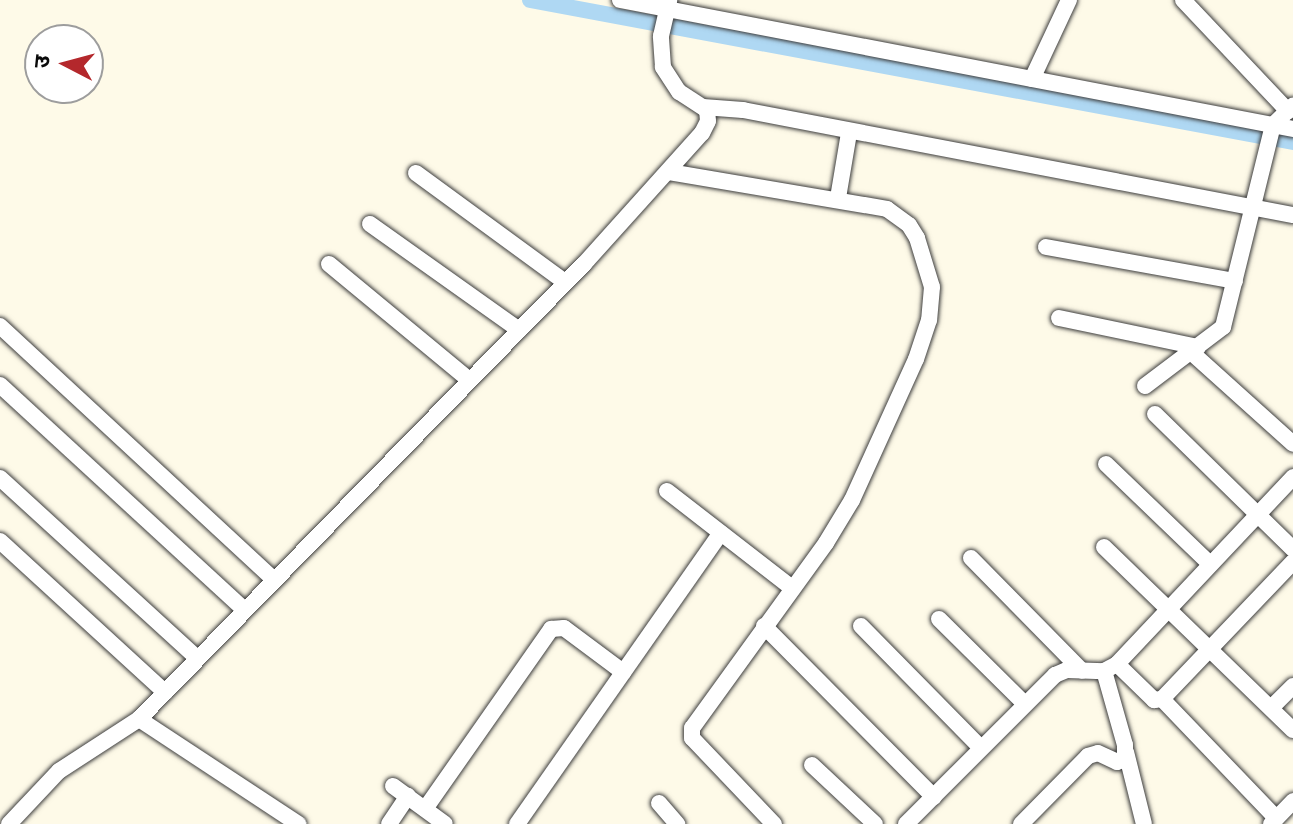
<!DOCTYPE html>
<html>
<head>
<meta charset="utf-8">
<style>
  body { margin:0 }
  #map { position:relative; width:1293px; height:824px; overflow:hidden; background:#fefae8; font-family:"Roboto Serif","Noto Sans Devanagari",serif }
  div>[style] { position:absolute }
  .canal>* { height:16px; margin:-8px; padding:0 8px; transform-origin:8px; border-radius:8px; background:#afd8f3 }
  .roads { filter:drop-shadow(0 0 2px #3d3d3d) drop-shadow(0 0 2px #3d3d3d) }
  .street>* { height:16px; margin:-8px; padding:0 8px; transform-origin:8px; border-radius:8px; background:#fff }
  span { translate:-50% -50%; white-space:nowrap; text-align:center; line-height:1.15; -webkit-text-stroke:8px #fff; paint-order:stroke }
  .north { position:absolute; left:24px; top:24px; width:80px; height:80px; box-sizing:border-box; background:#fff; border:2px solid #9d9d9d; border-radius:50%; rotate:276deg; font-size:22px; font-weight:700; line-height:32px; text-align:center; color:#0a0a0a }
  .north::after { content:''; display:block; margin:auto; width:28px; height:36px; background:#b4282c; clip-path:polygon(50% 0,100% 100%,50% 72%,0 100%) }
</style>
</head>
<body>
<div id="map">
  <div class="canal">
    <div style="left:530px;top:0;width:776px;rotate:10.54deg"></div>
  </div>
  <div class="roads">
    <div class="street">
      <div style="left:620px;top:0;width:685px;rotate:10.85deg"></div>
      <div style="left:1183px;top:0;width:153px;rotate:46.6deg"></div>
      <div style="left:1032px;top:79px;width:87px;rotate:-64.9deg"></div>
      <div style="left:703px;top:107px;width:40px;rotate:4.3deg"></div>
      <div style="left:743px;top:110px;width:560px;rotate:10.81deg"></div>
      <div style="left:669px;top:172px;width:221px;rotate:9.6deg"></div>
      <div style="left:887px;top:209px;width:27px;rotate:36deg"></div>
      <div style="left:909px;top:225px;width:15px;rotate:58deg"></div>
      <div style="left:917px;top:238px;width:51px;rotate:73deg"></div>
      <div style="left:932px;top:287px;width:33px;rotate:95deg"></div>
      <div style="left:929px;top:320px;width:41px;rotate:108.4deg"></div>
      <div style="left:916px;top:359px;width:155px;rotate:114.4deg"></div>
      <div style="left:852px;top:500px;width:50px;rotate:121.2deg"></div>
      <div style="left:826px;top:543px;width:228px;rotate:125.9deg"></div>
      <div style="left:692px;top:728px;width:10px;rotate:90deg"></div>
      <div style="left:692px;top:738px;width:119px;rotate:46.4deg"></div>
      <div style="left:416px;top:173px;width:185px;rotate:36.2deg"></div>
      <div style="left:838px;top:198px;width:66px;rotate:-80.4deg"></div>
      <div style="left:370px;top:224px;width:183px;rotate:35.4deg"></div>
      <div style="left:1046px;top:247px;width:192px;rotate:10.2deg"></div>
      <div style="left:329px;top:264px;width:182px;rotate:39.6deg"></div>
      <div style="left:1059px;top:318px;width:142px;rotate:11.8deg"></div>
      <div style="left:0;top:326px;width:372px;rotate:42.8deg"></div>
      <div style="left:1191px;top:352px;width:137px;rotate:42deg"></div>
      <div style="left:0;top:385px;width:331px;rotate:42.6deg"></div>
      <div style="left:1145px;top:386px;width:98px;rotate:-37.1deg"></div>
      <div style="left:1223px;top:327px;width:208px;rotate:-76.1deg"></div>
      <div style="left:1273px;top:125px;width:28px;rotate:-44deg"></div>
      <div style="left:1155px;top:414px;width:193px;rotate:44.4deg"></div>
      <div style="left:1106px;top:464px;width:144px;rotate:43.9deg"></div>
      <div style="left:0;top:478px;width:267px;rotate:42.4deg"></div>
      <div style="left:667px;top:491px;width:158px;rotate:37.8deg"></div>
      <div style="left:0;top:541px;width:224px;rotate:42.5deg"></div>
      <div style="left:1104px;top:547px;width:263px;rotate:44.1deg"></div>
      <div style="left:971px;top:558px;width:158px;rotate:45.5deg"></div>
      <div style="left:939px;top:619px;width:121px;rotate:44.7deg"></div>
      <div style="left:764px;top:626px;width:241px;rotate:45.2deg"></div>
      <div style="left:861px;top:626px;width:171px;rotate:45.5deg"></div>
      <div style="left:1117px;top:664px;width:52px;rotate:44.2deg"></div>
      <div style="left:1154px;top:700px;width:8px;rotate:-7deg"></div>
      <div style="left:1162px;top:699px;width:190px;rotate:-46.3deg"></div>
      <div style="left:1162px;top:699px;width:165px;rotate:46.2deg"></div>
      <div style="left:1271px;top:708px;width:31px;rotate:-45deg"></div>
      <div style="left:139px;top:719px;width:191px;rotate:33.4deg"></div>
      <div style="left:1126px;top:752px;width:74px;rotate:76deg"></div>
      <div style="left:812px;top:765px;width:86px;rotate:43.1deg"></div>
      <div style="left:393px;top:786px;width:64px;rotate:36.2deg"></div>
      <div style="left:659px;top:803px;width:28px;rotate:49deg"></div>
      <div style="left:425px;top:809px;width:220px;rotate:-55deg"></div>
      <div style="left:551px;top:629px;width:13px;rotate:-4deg"></div>
      <div style="left:564px;top:628px;width:74px;rotate:36.7deg"></div>
      <div style="left:9px;top:824px;width:73px;rotate:-46.7deg"></div>
      <div style="left:59px;top:771px;width:95px;rotate:-33deg"></div>
      <div style="left:139px;top:719px;width:636px;rotate:-45.64deg"></div>
      <div style="left:584px;top:264px;width:176px;rotate:-48deg"></div>
      <div style="left:702px;top:133px;width:13px;rotate:-63deg"></div>
      <div style="left:708px;top:121px;width:11px;rotate:-95deg"></div>
      <div style="left:707px;top:110px;width:33px;rotate:-147deg"></div>
      <div style="left:679px;top:92px;width:30px;rotate:-123deg"></div>
      <div style="left:663px;top:67px;width:31px;rotate:-94deg"></div>
      <div style="left:661px;top:36px;width:37px;rotate:-77deg"></div>
      <div style="left:389px;top:824px;width:34px;rotate:-56deg"></div>
      <div style="left:517px;top:824px;width:355px;rotate:-55deg"></div>
      <div style="left:906px;top:824px;width:211px;rotate:-45deg"></div>
      <div style="left:1055px;top:675px;width:13px;rotate:-23deg"></div>
      <div style="left:1067px;top:670px;width:37px;rotate:2deg"></div>
      <div style="left:1104px;top:671px;width:15px;rotate:-28deg"></div>
      <div style="left:1117px;top:664px;width:257px;rotate:-46.7deg"></div>
      <div style="left:1021px;top:824px;width:95px;rotate:-45.4deg"></div>
      <div style="left:1088px;top:756px;width:10px;rotate:-17deg"></div>
      <div style="left:1098px;top:753px;width:21px;rotate:25deg"></div>
      <div style="left:1117px;top:762px;width:9px;rotate:-21deg"></div>
      <div style="left:1125px;top:759px;width:14px;rotate:-90deg"></div>
      <div style="left:1125px;top:745px;width:77px;rotate:-105.8deg"></div>
      <div style="left:1271px;top:824px;width:32px;rotate:-46deg"></div>
    </div>
  </div>
  <div class="north">उ</div>
</div>
</body>
</html>
